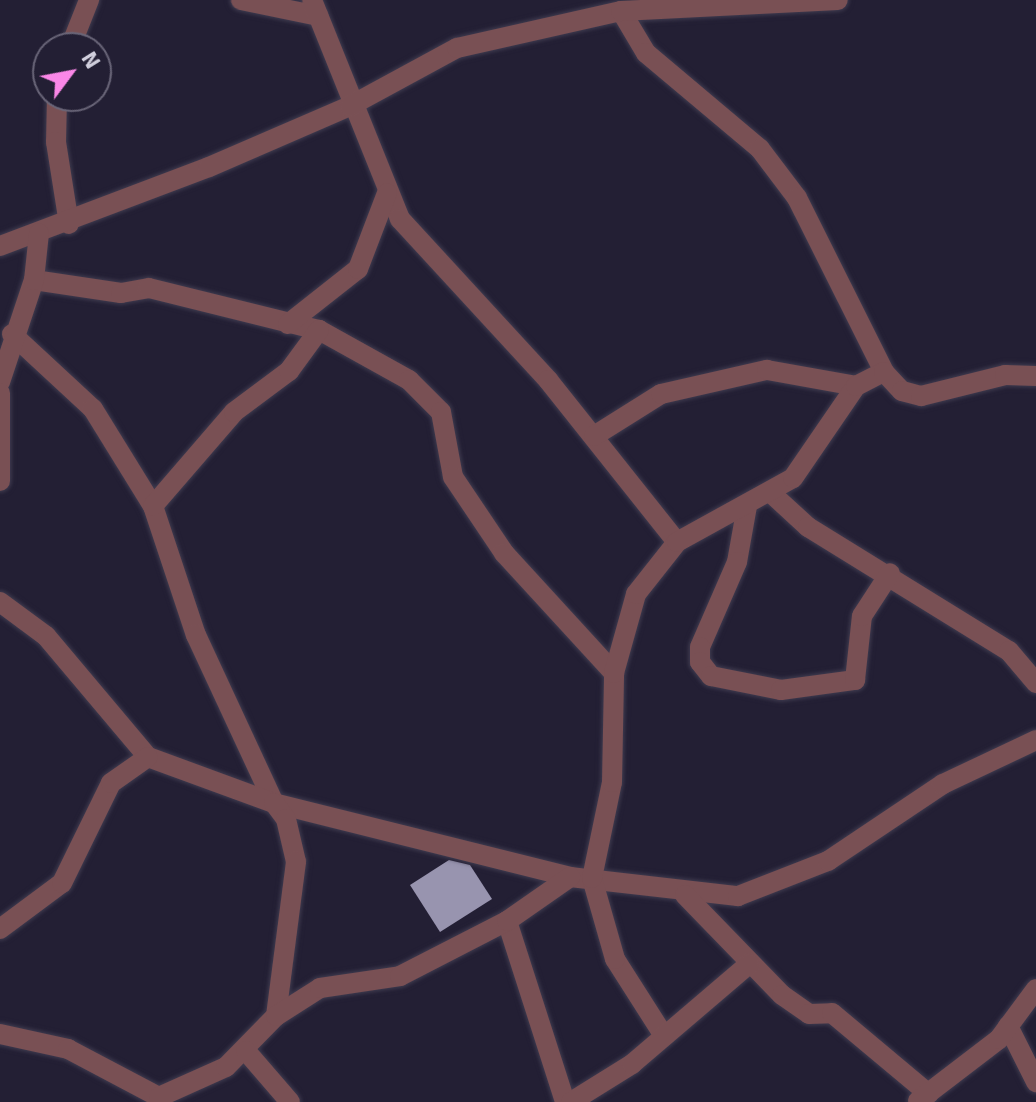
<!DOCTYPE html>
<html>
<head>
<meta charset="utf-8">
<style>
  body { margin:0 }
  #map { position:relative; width:1036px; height:1102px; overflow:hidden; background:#231f34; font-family:Signika,sans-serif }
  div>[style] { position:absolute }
  .building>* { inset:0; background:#9894af }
  .roads { filter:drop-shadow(0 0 2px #3f3b4f) drop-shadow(0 0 2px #3f3b4f) }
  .minor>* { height:20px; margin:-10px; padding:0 10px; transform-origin:10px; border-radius:10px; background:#795054 }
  span { translate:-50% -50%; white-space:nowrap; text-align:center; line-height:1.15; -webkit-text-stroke:8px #231f34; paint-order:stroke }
  .north { position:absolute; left:32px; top:32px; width:80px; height:80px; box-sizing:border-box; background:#231f34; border:2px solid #696578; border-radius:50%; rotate:58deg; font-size:22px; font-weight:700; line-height:32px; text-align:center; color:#d1cfdd }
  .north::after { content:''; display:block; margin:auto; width:28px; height:36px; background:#fa87e7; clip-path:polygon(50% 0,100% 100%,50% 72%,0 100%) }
</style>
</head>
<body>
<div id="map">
  <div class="building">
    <div style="clip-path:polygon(449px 860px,470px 865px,492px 899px,440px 932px,410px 885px)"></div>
  </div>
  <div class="roads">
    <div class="minor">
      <div style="left:241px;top:0;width:79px;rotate:11.7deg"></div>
      <div style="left:312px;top:0;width:236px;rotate:68.1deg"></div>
      <div style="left:400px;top:219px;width:219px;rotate:47.4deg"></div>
      <div style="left:548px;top:380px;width:207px;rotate:51.5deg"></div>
      <div style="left:621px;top:11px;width:49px;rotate:59.2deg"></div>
      <div style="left:646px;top:53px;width:149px;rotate:40.1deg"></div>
      <div style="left:760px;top:149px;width:61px;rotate:52.9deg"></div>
      <div style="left:797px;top:198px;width:195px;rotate:63.4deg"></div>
      <div style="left:70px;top:48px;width:52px;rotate:-68.4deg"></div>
      <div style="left:57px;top:96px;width:46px;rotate:91.2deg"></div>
      <div style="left:56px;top:142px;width:83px;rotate:81deg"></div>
      <div style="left:0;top:246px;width:223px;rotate:-20.7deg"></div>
      <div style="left:209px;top:167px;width:154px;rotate:-23.4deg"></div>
      <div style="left:350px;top:106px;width:122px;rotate:-28.5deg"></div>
      <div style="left:457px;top:48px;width:168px;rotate:-12.7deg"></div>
      <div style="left:621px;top:11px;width:217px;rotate:-2.9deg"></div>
      <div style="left:34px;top:280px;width:88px;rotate:8.5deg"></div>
      <div style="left:121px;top:293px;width:28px;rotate:-10deg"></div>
      <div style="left:149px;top:288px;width:175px;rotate:13.9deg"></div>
      <div style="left:319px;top:330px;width:103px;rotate:29.1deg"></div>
      <div style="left:409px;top:380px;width:45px;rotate:45deg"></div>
      <div style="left:441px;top:412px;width:66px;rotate:79.5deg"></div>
      <div style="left:453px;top:477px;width:92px;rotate:56.1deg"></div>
      <div style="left:504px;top:553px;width:163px;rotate:47.5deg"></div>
      <div style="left:288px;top:324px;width:89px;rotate:-38.2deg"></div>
      <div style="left:358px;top:269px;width:81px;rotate:-69.1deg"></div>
      <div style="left:12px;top:334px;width:110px;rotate:42.8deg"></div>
      <div style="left:93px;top:409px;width:114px;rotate:58.3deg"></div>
      <div style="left:153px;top:506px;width:136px;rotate:71.6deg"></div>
      <div style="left:196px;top:635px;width:185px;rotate:65.1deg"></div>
      <div style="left:274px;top:803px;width:305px;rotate:14deg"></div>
      <div style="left:570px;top:877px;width:169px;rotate:6.5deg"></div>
      <div style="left:738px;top:896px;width:97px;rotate:-21.3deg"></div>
      <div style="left:828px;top:861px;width:138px;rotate:-33.8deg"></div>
      <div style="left:943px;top:784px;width:103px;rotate:-25.3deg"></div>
      <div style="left:0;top:382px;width:108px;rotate:-71.6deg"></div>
      <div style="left:34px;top:280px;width:47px;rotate:-83.9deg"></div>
      <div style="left:0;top:393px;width:88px;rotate:90deg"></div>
      <div style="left:594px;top:436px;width:79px;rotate:-32.1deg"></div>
      <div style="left:661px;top:394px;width:109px;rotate:-12.8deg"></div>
      <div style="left:767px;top:370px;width:90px;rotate:10.2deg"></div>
      <div style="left:772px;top:494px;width:49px;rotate:42.5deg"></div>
      <div style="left:808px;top:527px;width:236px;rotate:31.7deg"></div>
      <div style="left:1009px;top:651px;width:42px;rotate:49.8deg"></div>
      <div style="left:153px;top:506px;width:124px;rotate:-49.2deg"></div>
      <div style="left:234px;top:412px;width:69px;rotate:-36.7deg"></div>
      <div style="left:289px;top:371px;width:51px;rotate:-53.8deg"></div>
      <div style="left:747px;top:506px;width:57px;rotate:100.1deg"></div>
      <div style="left:737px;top:562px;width:93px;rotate:113.5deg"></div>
      <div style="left:700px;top:647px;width:15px;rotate:90deg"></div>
      <div style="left:700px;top:662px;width:18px;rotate:52deg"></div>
      <div style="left:711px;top:676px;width:71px;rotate:11.3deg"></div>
      <div style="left:781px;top:690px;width:75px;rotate:-7.7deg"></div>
      <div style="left:855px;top:680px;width:64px;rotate:-83.8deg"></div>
      <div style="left:862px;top:616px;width:51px;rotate:-56.9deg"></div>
      <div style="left:0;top:602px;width:57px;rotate:36.5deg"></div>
      <div style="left:46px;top:636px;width:158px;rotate:49.9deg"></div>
      <div style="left:148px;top:757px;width:134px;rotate:20.1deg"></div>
      <div style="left:274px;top:803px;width:20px;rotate:53deg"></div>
      <div style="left:286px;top:819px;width:44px;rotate:76.9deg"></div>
      <div style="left:296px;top:862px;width:155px;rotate:97.4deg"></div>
      <div style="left:685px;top:895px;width:139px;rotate:45.9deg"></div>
      <div style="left:782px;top:995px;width:33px;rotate:35deg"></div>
      <div style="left:809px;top:1014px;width:23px;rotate:-2deg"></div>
      <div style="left:832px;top:1013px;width:126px;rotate:39.9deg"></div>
      <div style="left:507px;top:921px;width:190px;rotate:72.2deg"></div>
      <div style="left:0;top:929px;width:77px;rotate:-36.6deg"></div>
      <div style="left:62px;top:883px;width:111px;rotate:-63.9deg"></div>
      <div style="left:111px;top:783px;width:45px;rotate:-35.1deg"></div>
      <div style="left:1008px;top:1026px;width:63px;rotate:63.4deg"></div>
      <div style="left:0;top:1034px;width:70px;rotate:12.4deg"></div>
      <div style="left:68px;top:1049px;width:103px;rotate:27.8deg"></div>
      <div style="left:159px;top:1097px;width:73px;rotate:-24.1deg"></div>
      <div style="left:226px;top:1067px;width:71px;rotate:-45.6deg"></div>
      <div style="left:276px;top:1016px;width:52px;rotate:-32.5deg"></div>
      <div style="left:320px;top:988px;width:81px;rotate:-8.5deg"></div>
      <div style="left:400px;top:976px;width:120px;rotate:-27.2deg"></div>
      <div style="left:507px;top:921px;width:77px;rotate:-34.9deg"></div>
      <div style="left:664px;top:1036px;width:91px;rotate:-122.5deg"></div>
      <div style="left:615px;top:959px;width:84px;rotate:-105.9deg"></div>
      <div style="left:592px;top:878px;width:98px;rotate:-78.2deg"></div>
      <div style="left:612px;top:782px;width:109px;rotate:-88.9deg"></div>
      <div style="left:614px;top:673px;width:82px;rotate:-74.4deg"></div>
      <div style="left:636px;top:594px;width:66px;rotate:-51.7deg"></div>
      <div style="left:677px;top:542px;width:132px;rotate:-28.9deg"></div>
      <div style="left:793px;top:478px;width:112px;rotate:-55.6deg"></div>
      <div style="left:856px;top:386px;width:31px;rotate:-27deg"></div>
      <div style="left:884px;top:372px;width:26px;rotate:47deg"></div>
      <div style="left:902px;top:391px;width:20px;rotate:15deg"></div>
      <div style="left:921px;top:396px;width:87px;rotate:-14deg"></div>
      <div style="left:1005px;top:375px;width:31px;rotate:2deg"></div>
      <div style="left:246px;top:1051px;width:67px;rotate:49.2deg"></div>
      <div style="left:918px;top:1101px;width:102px;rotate:-37.4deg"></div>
      <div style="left:999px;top:1039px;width:62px;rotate:-53.5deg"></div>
      <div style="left:571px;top:1102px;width:72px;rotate:-31.9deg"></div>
      <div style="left:632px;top:1064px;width:154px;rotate:-40.5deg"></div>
    </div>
  </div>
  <div class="north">N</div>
</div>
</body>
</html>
